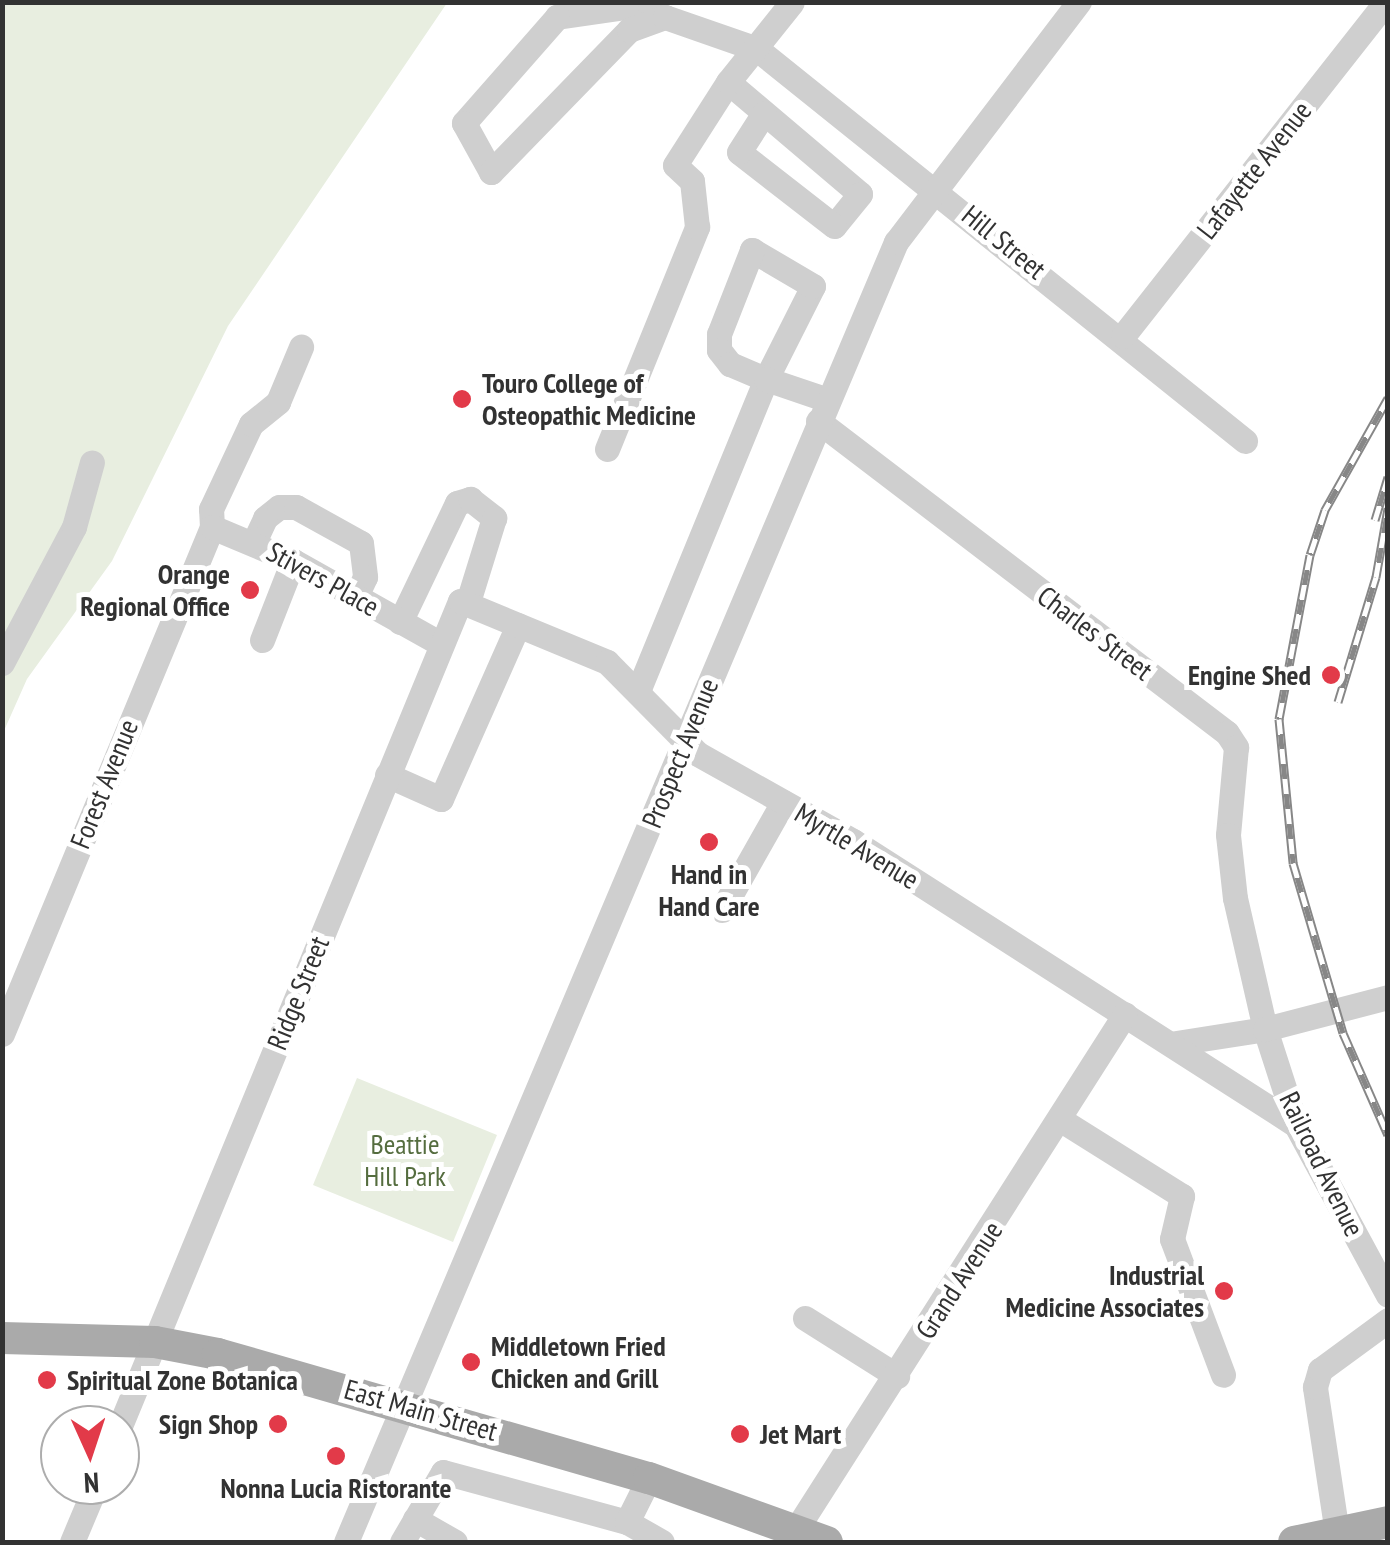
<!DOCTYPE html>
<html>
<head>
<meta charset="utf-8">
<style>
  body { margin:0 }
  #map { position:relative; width:1390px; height:1545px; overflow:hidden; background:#fff; font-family:"PT Sans Narrow",sans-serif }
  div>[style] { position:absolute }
  .green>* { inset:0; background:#e8eee0 }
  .minor>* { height:25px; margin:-12.5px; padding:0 12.5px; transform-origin:12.5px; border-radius:12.5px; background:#cfcfcf }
  .major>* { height:32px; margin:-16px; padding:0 16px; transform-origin:16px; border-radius:16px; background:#aaa }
  .rail>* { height:9px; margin-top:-4.5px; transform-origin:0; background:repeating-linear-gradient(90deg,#fff 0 15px,#878787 0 30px); box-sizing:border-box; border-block:2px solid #878787 }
  .dots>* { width:28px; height:28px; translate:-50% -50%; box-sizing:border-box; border:5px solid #fff; border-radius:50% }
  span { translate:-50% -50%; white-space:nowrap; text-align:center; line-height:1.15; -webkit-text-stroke:10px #fff; paint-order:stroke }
  .street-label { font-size:28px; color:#323232 }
  .poi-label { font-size:28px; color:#323232; font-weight:700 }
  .left { translate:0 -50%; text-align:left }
  .right { translate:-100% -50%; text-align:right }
  .park-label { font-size:28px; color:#556d3f }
  .frame { position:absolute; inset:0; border:5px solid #323232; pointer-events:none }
  .north { position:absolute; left:40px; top:1405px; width:100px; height:100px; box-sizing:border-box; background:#fff; border:2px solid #adadad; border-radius:50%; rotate:177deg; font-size:28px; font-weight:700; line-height:40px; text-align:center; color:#323232 }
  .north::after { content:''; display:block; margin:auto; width:35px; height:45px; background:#e23a49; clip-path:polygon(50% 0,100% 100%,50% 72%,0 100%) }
</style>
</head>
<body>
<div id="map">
  <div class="green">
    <div style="clip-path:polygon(3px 3px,447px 3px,228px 326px,112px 561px,27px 679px,3px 733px)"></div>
    <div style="clip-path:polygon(357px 1078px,497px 1135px,453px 1242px,313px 1185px)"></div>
  </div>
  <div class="minor">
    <div style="left:665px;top:17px;width:40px;rotate:-165.6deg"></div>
    <div style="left:626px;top:7px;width:70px;rotate:171.8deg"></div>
    <div style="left:557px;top:17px;width:141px;rotate:131.3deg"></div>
    <div style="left:464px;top:123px;width:56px;rotate:61.1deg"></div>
    <div style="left:491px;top:172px;width:198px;rotate:-45.8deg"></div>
    <div style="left:629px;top:30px;width:38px;rotate:-20deg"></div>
    <div style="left:665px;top:17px;width:97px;rotate:19.2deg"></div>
    <div style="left:757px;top:49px;width:626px;rotate:38.77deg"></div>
    <div style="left:728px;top:82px;width:173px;rotate:40.3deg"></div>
    <div style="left:860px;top:194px;width:41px;rotate:129.1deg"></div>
    <div style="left:834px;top:226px;width:120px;rotate:-142.1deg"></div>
    <div style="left:739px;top:152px;width:46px;rotate:-57.3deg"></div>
    <div style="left:1123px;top:336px;width:425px;rotate:-51.8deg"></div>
    <div style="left:818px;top:421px;width:514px;rotate:37.34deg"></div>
    <div style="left:1227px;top:733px;width:17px;rotate:57deg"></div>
    <div style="left:1236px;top:747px;width:88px;rotate:95.2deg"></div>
    <div style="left:1228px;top:835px;width:63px;rotate:83.7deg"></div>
    <div style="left:1235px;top:898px;width:134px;rotate:77.1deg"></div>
    <div style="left:1265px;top:1029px;width:101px;rotate:72.1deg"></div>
    <div style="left:1296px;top:1125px;width:193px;rotate:61.6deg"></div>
    <div style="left:607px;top:449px;width:240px;rotate:-67.9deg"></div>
    <div style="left:697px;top:227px;width:46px;rotate:-96.2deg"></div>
    <div style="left:692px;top:181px;width:23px;rotate:-137deg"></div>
    <div style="left:675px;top:165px;width:98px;rotate:-57.4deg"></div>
    <div style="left:728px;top:82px;width:102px;rotate:-51.3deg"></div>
    <div style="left:212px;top:527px;width:18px;rotate:-93deg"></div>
    <div style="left:211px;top:509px;width:94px;rotate:-64.8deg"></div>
    <div style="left:251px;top:424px;width:35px;rotate:-39deg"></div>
    <div style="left:278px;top:402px;width:60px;rotate:-67.3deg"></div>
    <div style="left:254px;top:542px;width:26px;rotate:-65deg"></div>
    <div style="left:265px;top:518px;width:18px;rotate:-38deg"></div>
    <div style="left:279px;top:507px;width:17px"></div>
    <div style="left:296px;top:507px;width:74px;rotate:29deg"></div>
    <div style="left:361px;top:543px;width:34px;rotate:83deg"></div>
    <div style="left:365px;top:577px;width:21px;rotate:115deg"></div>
    <div style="left:400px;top:622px;width:132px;rotate:-64.4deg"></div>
    <div style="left:457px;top:503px;width:14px;rotate:-17deg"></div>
    <div style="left:470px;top:499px;width:31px;rotate:38deg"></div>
    <div style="left:494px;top:518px;width:88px;rotate:107.2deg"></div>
    <div style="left:262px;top:640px;width:85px;rotate:-68.6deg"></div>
    <div style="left:2px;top:663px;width:154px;rotate:-62.1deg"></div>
    <div style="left:74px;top:527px;width:67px;rotate:-74.5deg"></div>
    <div style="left:638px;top:691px;width:337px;rotate:-67.7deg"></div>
    <div style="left:766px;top:379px;width:104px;rotate:-63.2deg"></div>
    <div style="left:813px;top:286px;width:71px;rotate:-149.5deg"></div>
    <div style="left:752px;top:250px;width:90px;rotate:111.4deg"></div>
    <div style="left:719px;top:334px;width:16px;rotate:90deg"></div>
    <div style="left:719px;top:350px;width:18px;rotate:52deg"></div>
    <div style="left:730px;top:364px;width:39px;rotate:23deg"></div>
    <div style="left:766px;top:379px;width:65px;rotate:18.7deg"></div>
    <div style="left:387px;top:775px;width:59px;rotate:24deg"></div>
    <div style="left:441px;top:799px;width:190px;rotate:-66.1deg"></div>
    <div style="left:722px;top:910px;width:124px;rotate:-60.5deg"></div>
    <div style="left:2px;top:1034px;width:549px;rotate:-67.5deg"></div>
    <div style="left:212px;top:527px;width:88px;rotate:22.8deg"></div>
    <div style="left:293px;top:561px;width:170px;rotate:29.3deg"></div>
    <div style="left:1176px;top:1043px;width:90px;rotate:-8.9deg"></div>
    <div style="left:1265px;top:1029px;width:127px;rotate:-14.6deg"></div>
    <div style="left:1061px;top:1120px;width:143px;rotate:32.1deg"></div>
    <div style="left:1182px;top:1196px;width:44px;rotate:103.1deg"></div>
    <div style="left:1172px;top:1239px;width:145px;rotate:69.4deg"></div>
    <div style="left:805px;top:1318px;width:109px;rotate:32.2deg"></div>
    <div style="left:120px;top:1426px;width:892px;rotate:-67.6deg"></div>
    <div style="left:460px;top:601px;width:159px;rotate:22.5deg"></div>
    <div style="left:607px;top:662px;width:129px;rotate:45.3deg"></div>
    <div style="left:698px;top:754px;width:178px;rotate:29.3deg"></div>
    <div style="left:853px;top:841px;width:526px;rotate:32.66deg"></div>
    <div style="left:415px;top:1519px;width:46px;rotate:29.9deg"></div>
    <div style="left:627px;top:1522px;width:40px;rotate:29.7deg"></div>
    <div style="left:1337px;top:1533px;width:148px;rotate:-98.6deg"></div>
    <div style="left:1315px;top:1387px;width:18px;rotate:-74deg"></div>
    <div style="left:1320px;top:1370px;width:84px;rotate:-36.3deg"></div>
    <div style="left:72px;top:1542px;width:62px;rotate:-67.2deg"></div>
    <div style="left:346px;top:1542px;width:1412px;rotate:-67.07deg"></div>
    <div style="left:896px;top:242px;width:302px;rotate:-52.7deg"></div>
    <div style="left:402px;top:1542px;width:81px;rotate:-59.6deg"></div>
    <div style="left:443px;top:1472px;width:191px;rotate:15.2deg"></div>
    <div style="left:627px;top:1522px;width:49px;rotate:-63.4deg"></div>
    <div style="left:788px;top:1542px;width:626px;rotate:-57.45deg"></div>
  </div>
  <div class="major">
    <div style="left:2px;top:1338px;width:153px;rotate:1.5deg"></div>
    <div style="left:155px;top:1342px;width:64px;rotate:10.8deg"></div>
    <div style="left:218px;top:1354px;width:448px;rotate:16.1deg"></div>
    <div style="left:649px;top:1478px;width:189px;rotate:19.8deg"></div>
    <div style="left:1294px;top:1542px;width:96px;rotate:-12deg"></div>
  </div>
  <div class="rail">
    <div style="left:1388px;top:398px;width:129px;rotate:119.4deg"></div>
    <div style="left:1325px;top:510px;width:47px;rotate:108.4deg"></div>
    <div style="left:1310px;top:555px;width:167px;rotate:100.7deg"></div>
    <div style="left:1279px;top:719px;width:145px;rotate:84.4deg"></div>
    <div style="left:1293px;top:863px;width:177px;rotate:73.6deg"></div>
    <div style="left:1343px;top:1033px;width:111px;rotate:66.2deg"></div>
    <div style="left:1375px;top:520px;width:45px;rotate:-73.2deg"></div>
    <div style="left:1338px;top:702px;width:131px;rotate:-73.1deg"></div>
    <div style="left:1376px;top:577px;width:70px;rotate:-80.1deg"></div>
  </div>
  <div class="dots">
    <div style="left:462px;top:399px;background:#e23a49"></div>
    <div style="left:250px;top:590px;background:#e23a49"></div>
    <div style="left:1331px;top:675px;background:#e23a49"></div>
    <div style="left:709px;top:842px;background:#e23a49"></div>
    <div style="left:1224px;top:1291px;background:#e23a49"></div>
    <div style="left:471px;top:1362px;background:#e23a49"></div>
    <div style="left:47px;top:1380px;background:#e23a49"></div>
    <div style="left:278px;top:1424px;background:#e23a49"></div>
    <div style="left:740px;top:1434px;background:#e23a49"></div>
    <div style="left:336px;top:1456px;background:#e23a49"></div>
  </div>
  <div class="street-label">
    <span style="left:1254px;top:170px;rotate:-52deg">Lafayette Avenue</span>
    <span style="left:1004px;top:242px;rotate:39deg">Hill Street</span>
    <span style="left:323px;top:579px;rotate:29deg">Stivers Place</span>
    <span style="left:1095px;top:633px;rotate:37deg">Charles Street</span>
    <span style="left:680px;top:753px;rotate:-68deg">Prospect Avenue</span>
    <span style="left:104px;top:784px;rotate:-68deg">Forest Avenue</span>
    <span style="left:857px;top:846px;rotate:31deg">Myrtle Avenue</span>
    <span style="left:298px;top:993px;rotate:-68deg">Ridge Street</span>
    <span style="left:1322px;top:1164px;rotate:64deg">Railroad Avenue</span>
    <span style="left:959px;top:1280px;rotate:-57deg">Grand Avenue</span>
    <span style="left:421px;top:1410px;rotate:16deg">East Main Street</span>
  </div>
  <div class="poi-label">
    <span class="left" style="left:482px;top:399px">Touro College of<br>Osteopathic Medicine</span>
    <span class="right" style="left:230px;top:590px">Orange<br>Regional Office</span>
    <span class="right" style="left:1311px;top:675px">Engine Shed</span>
    <span style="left:709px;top:890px">Hand in<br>Hand Care</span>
    <span class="right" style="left:1204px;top:1291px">Industrial<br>Medicine Associates</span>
    <span class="left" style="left:491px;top:1362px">Middletown Fried<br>Chicken and Grill</span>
    <span class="left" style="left:67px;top:1380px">Spiritual Zone Botanica</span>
    <span class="right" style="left:258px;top:1424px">Sign Shop</span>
    <span class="left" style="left:760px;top:1434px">Jet Mart</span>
    <span style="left:336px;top:1488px">Nonna Lucia Ristorante</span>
  </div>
  <div class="park-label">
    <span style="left:405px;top:1160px">Beattie<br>Hill Park</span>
  </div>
  <div class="frame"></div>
  <div class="north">N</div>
</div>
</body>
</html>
